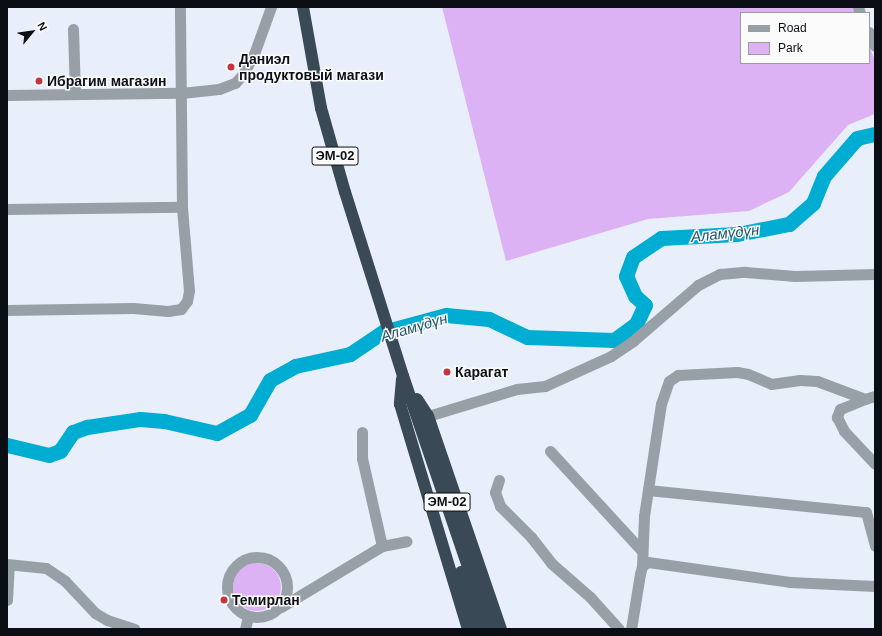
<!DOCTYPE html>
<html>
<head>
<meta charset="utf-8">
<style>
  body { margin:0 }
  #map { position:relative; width:882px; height:636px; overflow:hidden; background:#e9eefb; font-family:Arial,sans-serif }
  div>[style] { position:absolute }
  .green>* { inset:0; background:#ddb2f5 }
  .round { border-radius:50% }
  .river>* { height:15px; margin:-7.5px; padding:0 7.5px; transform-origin:7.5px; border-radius:7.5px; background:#00add2 }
  .minor>* { height:11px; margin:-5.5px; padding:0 5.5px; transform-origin:5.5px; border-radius:5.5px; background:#98a0a7 }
  .minor>.ring { margin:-5.5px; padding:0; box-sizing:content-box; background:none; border:11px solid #98a0a7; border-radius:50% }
  .highway>* { height:12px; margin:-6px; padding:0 6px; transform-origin:6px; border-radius:6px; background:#394956 }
  .dots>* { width:11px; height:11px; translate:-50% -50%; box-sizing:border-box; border:2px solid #fbfbfb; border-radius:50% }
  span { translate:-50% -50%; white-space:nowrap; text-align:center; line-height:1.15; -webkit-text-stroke:3px #fbfbfb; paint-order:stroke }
  .shield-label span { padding:1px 3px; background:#fbfbfb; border:1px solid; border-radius:3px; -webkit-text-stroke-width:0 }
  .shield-label { font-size:13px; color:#0b0e15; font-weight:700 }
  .poi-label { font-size:14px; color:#0b0e15; font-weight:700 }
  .left { translate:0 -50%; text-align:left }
  .water-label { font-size:15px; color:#1f5667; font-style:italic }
  .frame { position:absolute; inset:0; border:8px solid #0b0e15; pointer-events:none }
  .legend { position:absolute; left:740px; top:12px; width:130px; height:52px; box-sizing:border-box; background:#fbfbfb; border:1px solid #9b9c9f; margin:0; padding:5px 7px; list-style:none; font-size:12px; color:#0b0e15 }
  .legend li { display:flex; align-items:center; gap:8px; height:20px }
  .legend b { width:20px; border:1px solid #9b9c9f }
  .north { position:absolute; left:12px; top:12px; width:40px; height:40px; -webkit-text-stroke:3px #fbfbfb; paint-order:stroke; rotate:61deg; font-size:11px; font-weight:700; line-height:16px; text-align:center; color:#0b0e15 }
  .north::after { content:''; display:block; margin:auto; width:14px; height:18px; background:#0b0e15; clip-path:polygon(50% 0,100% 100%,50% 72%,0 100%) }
</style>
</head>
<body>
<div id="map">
  <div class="green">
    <div style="clip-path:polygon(442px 7px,853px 7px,856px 13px,741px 13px,741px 63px,869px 63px,869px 46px,875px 60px,875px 114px,848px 125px,789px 192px,749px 211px,648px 219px,506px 261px)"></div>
    <div class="round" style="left:233px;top:563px;width:48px;height:48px"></div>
  </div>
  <div class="river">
    <div style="left:7px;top:445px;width:43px;rotate:13.4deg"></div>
    <div style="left:49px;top:455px;width:12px;rotate:-20deg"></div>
    <div style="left:60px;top:451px;width:23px;rotate:-56deg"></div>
    <div style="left:73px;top:432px;width:15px;rotate:-20deg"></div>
    <div style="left:87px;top:427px;width:54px;rotate:-8.6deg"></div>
    <div style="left:140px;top:419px;width:24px;rotate:5deg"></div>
    <div style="left:164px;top:421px;width:54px;rotate:12.8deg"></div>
    <div style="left:217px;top:433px;width:38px;rotate:-29deg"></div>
    <div style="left:250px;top:415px;width:40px;rotate:-60.3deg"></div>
    <div style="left:270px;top:380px;width:29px;rotate:-29deg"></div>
    <div style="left:295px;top:366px;width:56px;rotate:-12.3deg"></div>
    <div style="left:350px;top:354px;width:40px;rotate:-34deg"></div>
    <div style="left:383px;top:332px;width:65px;rotate:-15.1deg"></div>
    <div style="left:446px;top:315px;width:43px;rotate:5.3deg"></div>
    <div style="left:489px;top:319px;width:42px;rotate:25.3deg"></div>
    <div style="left:527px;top:337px;width:87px;rotate:2deg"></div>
    <div style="left:614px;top:340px;width:27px;rotate:-36deg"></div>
    <div style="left:636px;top:324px;width:21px;rotate:-65deg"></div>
    <div style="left:645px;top:305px;width:13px;rotate:-138deg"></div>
    <div style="left:635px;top:296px;width:22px;rotate:-114deg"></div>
    <div style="left:626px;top:276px;width:20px;rotate:-70deg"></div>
    <div style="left:633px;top:257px;width:34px;rotate:-34deg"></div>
    <div style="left:661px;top:238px;width:76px;rotate:-3deg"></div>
    <div style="left:737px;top:234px;width:53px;rotate:-10.9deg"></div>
    <div style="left:789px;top:224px;width:32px;rotate:-41deg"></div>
    <div style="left:813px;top:203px;width:29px;rotate:-68deg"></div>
    <div style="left:824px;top:176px;width:50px;rotate:-49deg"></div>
    <div style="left:857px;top:138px;width:18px;rotate:-13deg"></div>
  </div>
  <div class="minor">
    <div style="left:858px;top:7px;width:6px;rotate:72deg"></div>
    <div style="left:73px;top:29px;width:65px;rotate:88.2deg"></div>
    <div style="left:869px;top:32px;width:15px;rotate:67deg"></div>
    <div style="left:7px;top:95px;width:174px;rotate:-0.7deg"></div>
    <div style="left:181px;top:93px;width:38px;rotate:-6deg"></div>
    <div style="left:219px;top:89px;width:17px;rotate:-21deg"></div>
    <div style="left:235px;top:83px;width:12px;rotate:-48deg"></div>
    <div style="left:243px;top:74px;width:23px;rotate:-61deg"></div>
    <div style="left:254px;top:54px;width:50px;rotate:-70.1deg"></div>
    <div style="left:7px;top:209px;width:175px;rotate:-0.7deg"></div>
    <div style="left:7px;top:310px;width:126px;rotate:-0.9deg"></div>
    <div style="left:133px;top:308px;width:35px;rotate:5deg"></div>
    <div style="left:168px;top:311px;width:13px;rotate:-9deg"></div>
    <div style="left:181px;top:309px;width:10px;rotate:-53deg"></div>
    <div style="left:187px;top:301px;width:10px;rotate:-79deg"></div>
    <div style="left:189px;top:291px;width:84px;rotate:-94.8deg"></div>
    <div style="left:182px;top:207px;width:200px;rotate:-90.6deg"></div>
    <div style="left:865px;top:399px;width:27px;rotate:158deg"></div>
    <div style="left:840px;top:409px;width:9px;rotate:111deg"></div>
    <div style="left:837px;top:417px;width:16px;rotate:63deg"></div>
    <div style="left:844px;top:431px;width:45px;rotate:46.8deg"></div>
    <div style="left:428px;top:416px;width:93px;rotate:-16.9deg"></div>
    <div style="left:517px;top:389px;width:28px;rotate:-6deg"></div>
    <div style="left:545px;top:386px;width:72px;rotate:-24.4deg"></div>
    <div style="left:611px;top:356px;width:27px;rotate:-34deg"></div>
    <div style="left:633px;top:341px;width:86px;rotate:-40.7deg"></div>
    <div style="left:698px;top:285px;width:25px;rotate:-27deg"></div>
    <div style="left:720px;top:274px;width:25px;rotate:-5deg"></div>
    <div style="left:745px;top:272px;width:50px;rotate:4.6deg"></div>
    <div style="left:795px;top:276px;width:80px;rotate:-1.4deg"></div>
    <div style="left:362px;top:432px;width:26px;rotate:90deg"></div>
    <div style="left:362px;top:458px;width:90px;rotate:77.2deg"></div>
    <div style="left:550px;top:451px;width:136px;rotate:47.4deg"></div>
    <div style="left:499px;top:480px;width:13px;rotate:108deg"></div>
    <div style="left:495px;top:492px;width:15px;rotate:70deg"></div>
    <div style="left:500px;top:506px;width:44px;rotate:45deg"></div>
    <div style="left:531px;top:537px;width:33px;rotate:52deg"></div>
    <div style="left:551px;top:563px;width:52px;rotate:41.1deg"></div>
    <div style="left:590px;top:597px;width:43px;rotate:47.8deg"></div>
    <div style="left:648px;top:490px;width:219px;rotate:5.8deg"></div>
    <div style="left:866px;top:512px;width:35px;rotate:75deg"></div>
    <div class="ring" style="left:227px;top:557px;width:49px;height:49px"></div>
    <div style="left:7px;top:564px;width:39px;rotate:6deg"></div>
    <div style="left:46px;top:568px;width:23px;rotate:34deg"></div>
    <div style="left:65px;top:581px;width:44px;rotate:46.8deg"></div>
    <div style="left:95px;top:613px;width:14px;rotate:30deg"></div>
    <div style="left:107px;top:620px;width:29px;rotate:18deg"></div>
    <div style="left:642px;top:566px;width:50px;rotate:-87.7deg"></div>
    <div style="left:644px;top:516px;width:113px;rotate:-81.4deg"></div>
    <div style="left:661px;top:404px;width:24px;rotate:-71deg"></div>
    <div style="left:669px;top:381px;width:11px;rotate:-34deg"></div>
    <div style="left:678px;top:375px;width:59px;rotate:-2.9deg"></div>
    <div style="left:737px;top:372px;width:11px;rotate:10deg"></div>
    <div style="left:748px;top:374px;width:25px;rotate:23deg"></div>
    <div style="left:771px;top:384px;width:29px;rotate:-8deg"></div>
    <div style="left:800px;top:380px;width:17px;rotate:3deg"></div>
    <div style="left:817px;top:381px;width:51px;rotate:20.6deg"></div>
    <div style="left:865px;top:399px;width:10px;rotate:-17deg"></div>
    <div style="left:7px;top:600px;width:35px;rotate:-87deg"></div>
    <div style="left:281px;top:607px;width:118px;rotate:-31.1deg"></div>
    <div style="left:382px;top:546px;width:25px;rotate:-11deg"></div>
    <div style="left:245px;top:629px;width:12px;rotate:-76deg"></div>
    <div style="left:631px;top:629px;width:56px;rotate:-80.7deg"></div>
    <div style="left:640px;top:574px;width:8px;rotate:-76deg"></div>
    <div style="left:642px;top:566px;width:7px;rotate:-34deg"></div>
    <div style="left:648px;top:562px;width:143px;rotate:8deg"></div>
    <div style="left:790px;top:582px;width:85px;rotate:2.7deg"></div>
  </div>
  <div class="highway">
    <div style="left:303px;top:7px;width:103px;rotate:79.9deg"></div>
    <div style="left:321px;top:108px;width:87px;rotate:74.1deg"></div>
    <div style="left:345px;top:192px;width:193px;rotate:72.5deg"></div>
    <div style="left:403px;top:376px;width:267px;rotate:71.2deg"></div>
    <div style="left:402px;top:379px;width:25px;rotate:95deg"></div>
    <div style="left:400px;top:404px;width:235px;rotate:73.2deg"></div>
    <div style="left:417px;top:399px;width:20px;rotate:57deg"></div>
    <div style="left:428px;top:416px;width:225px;rotate:71.1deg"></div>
    <div style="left:461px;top:572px;width:60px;rotate:71.6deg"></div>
  </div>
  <div class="dots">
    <div style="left:231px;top:67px;background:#c5353f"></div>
    <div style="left:39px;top:81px;background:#c5353f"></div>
    <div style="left:447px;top:372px;background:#c5353f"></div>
    <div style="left:224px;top:600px;background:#c5353f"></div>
  </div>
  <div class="shield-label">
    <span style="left:335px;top:156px">ЭМ-02</span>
    <span style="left:447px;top:502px">ЭМ-02</span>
  </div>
  <div class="poi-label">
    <span class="left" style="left:239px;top:67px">Даниэл<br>продуктовый магази</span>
    <span class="left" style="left:47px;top:81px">Ибрагим магазин</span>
    <span class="left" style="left:455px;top:372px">Карагат</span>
    <span class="left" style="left:232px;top:600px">Темирлан</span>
  </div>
  <div class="water-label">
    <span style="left:725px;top:233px;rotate:-6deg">Аламүдүн</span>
    <span style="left:414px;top:327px;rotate:-16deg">Аламүдүн</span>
  </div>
  <div class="frame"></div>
  <ul class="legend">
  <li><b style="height:5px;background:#98a0a7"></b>Road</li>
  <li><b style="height:11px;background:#ddb2f5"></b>Park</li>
  </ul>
  <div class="north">N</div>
</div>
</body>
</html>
